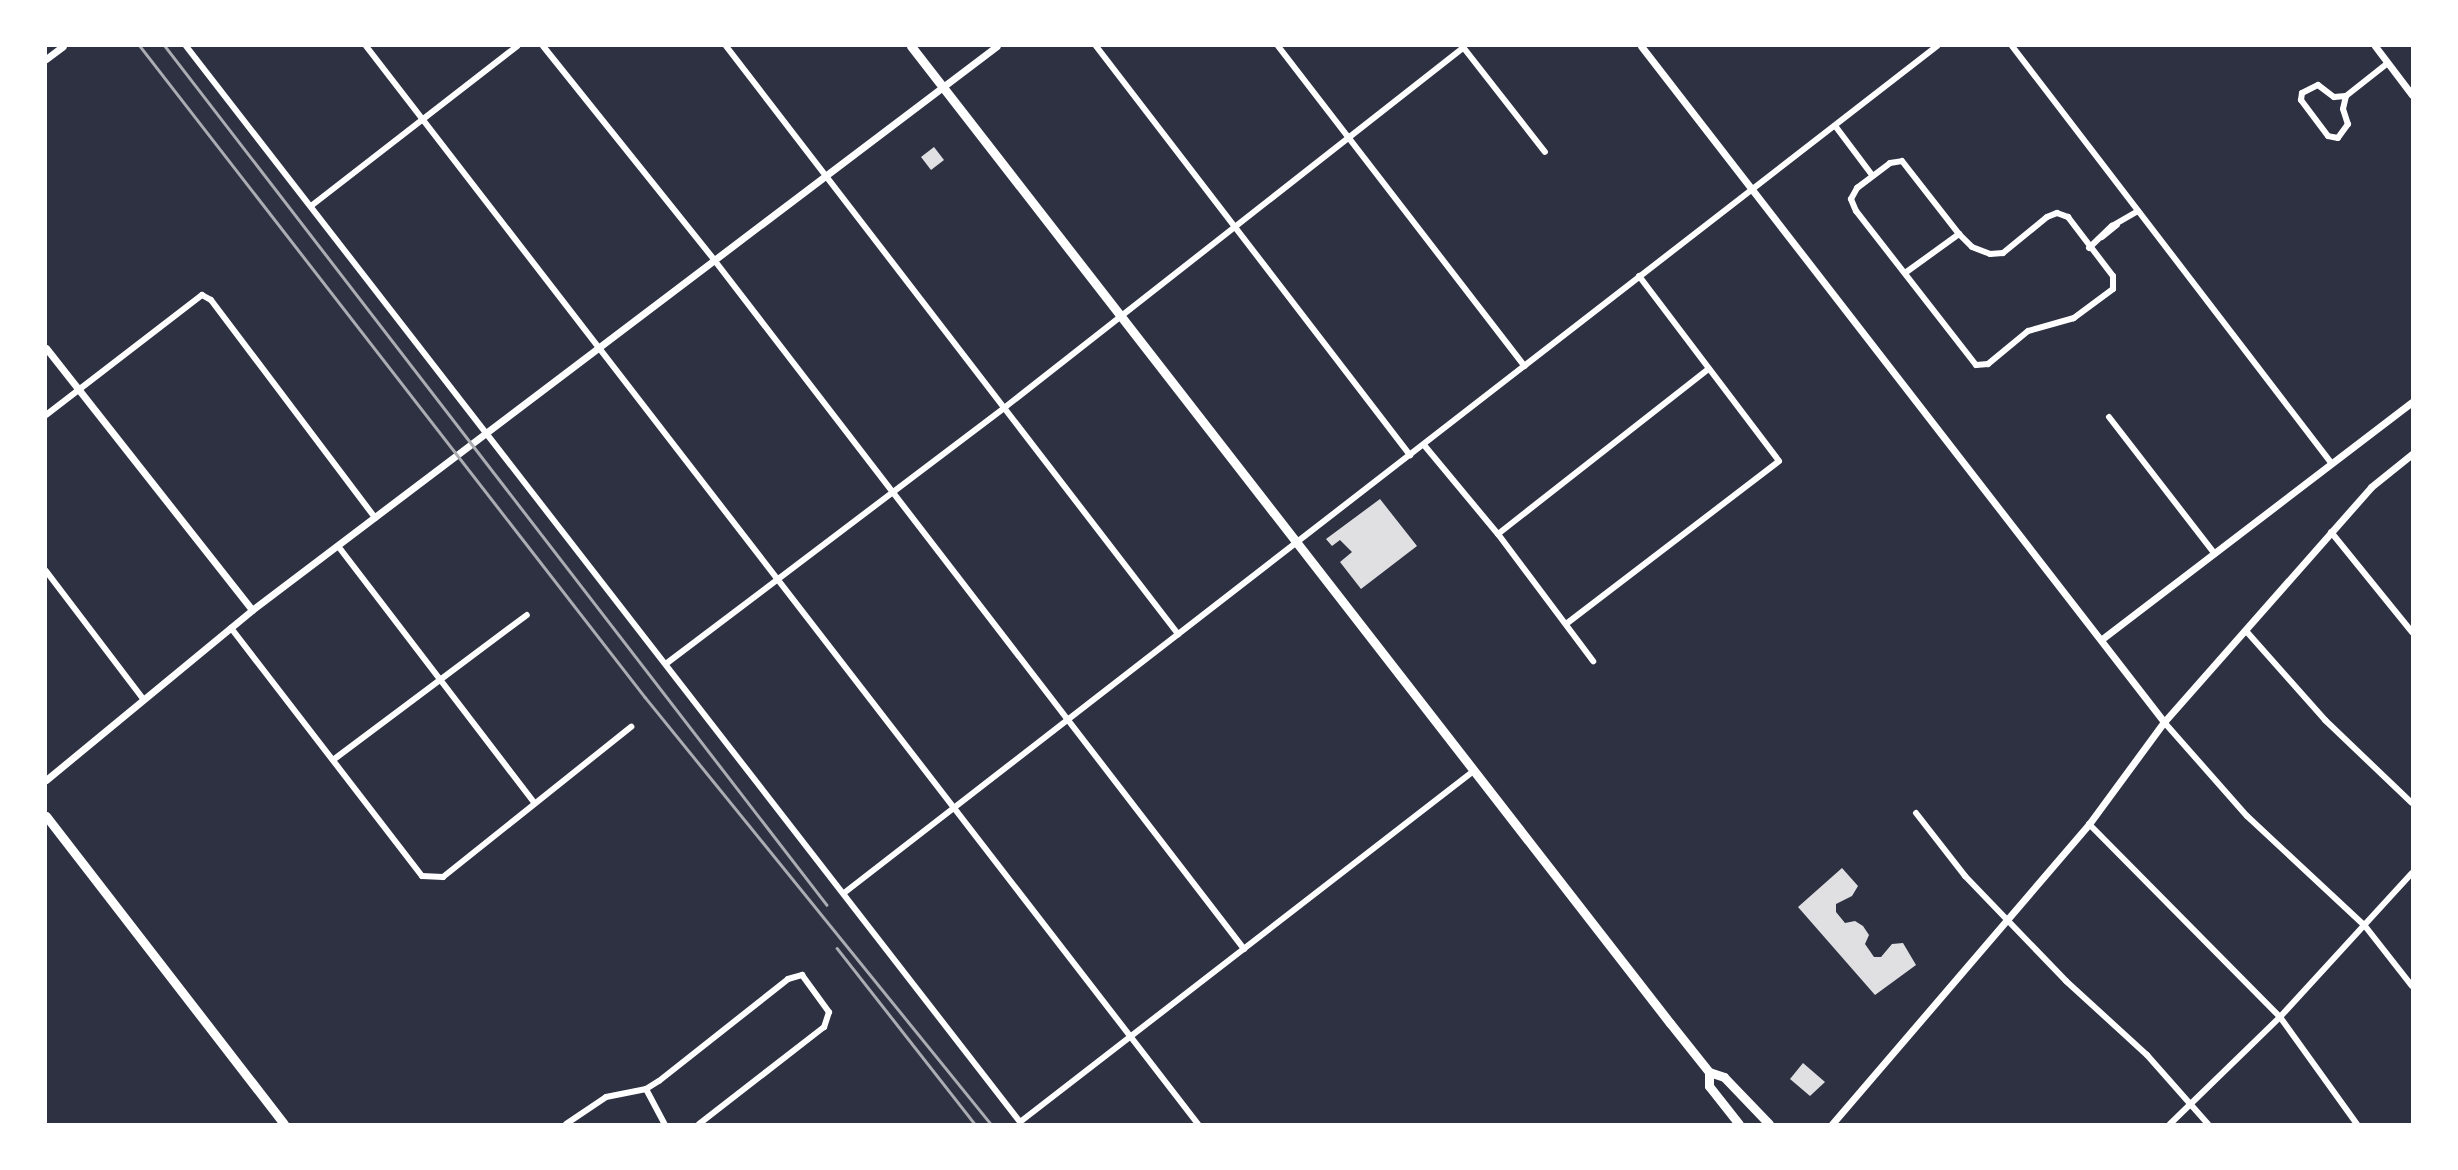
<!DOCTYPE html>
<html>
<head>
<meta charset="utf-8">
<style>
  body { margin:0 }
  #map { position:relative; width:2458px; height:1170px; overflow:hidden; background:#2d3142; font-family:Barlow,sans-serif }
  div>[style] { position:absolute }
  .building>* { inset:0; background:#e0e0e3 }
  .minor>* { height:6px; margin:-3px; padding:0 3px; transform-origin:3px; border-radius:3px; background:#fff }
  .tertiary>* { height:7px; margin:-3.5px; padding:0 3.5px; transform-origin:3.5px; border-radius:3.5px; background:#fff }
  .primary>* { height:9px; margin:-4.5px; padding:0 4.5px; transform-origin:4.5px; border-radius:4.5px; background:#fff }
  .rail>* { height:2.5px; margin:-1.25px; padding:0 1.25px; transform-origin:1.25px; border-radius:1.25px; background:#abadb3 }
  span { translate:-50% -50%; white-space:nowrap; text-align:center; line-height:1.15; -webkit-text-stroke:5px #fff; paint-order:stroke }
  .frame { position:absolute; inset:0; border:47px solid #fff; pointer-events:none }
</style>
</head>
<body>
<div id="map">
  <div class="building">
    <div style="clip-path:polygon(934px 147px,944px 160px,931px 170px,921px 157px)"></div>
    <div style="clip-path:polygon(1380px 499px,1417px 546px,1361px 589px,1340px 562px,1352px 552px,1340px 540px,1332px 546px,1326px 539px)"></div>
    <div style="clip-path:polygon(1842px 868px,1858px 886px,1852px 896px,1836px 904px,1836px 912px,1845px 923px,1855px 921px,1863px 926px,1869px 935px,1865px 944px,1874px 957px,1881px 957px,1892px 944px,1903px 943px,1916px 965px,1875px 995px,1798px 907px)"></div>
    <div style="clip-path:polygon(1803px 1063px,1825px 1082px,1810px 1096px,1790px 1079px)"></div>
  </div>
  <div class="minor">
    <div style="left:186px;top:46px;width:1361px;rotate:52.22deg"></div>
    <div style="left:1020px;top:1122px;width:570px;rotate:-37.73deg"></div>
    <div style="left:366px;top:46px;width:1362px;rotate:52.34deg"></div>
    <div style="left:543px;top:46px;width:275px;rotate:51.3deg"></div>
    <div style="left:715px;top:261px;width:868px;rotate:52.44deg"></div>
    <div style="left:726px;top:46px;width:742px;rotate:52.45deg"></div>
    <div style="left:1096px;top:46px;width:516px;rotate:52.49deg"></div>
    <div style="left:1278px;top:46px;width:404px;rotate:52.4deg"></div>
    <div style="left:2012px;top:46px;width:526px;rotate:52.56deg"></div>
    <div style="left:1463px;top:47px;width:133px;rotate:52deg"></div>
    <div style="left:2346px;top:96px;width:13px;rotate:103deg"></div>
    <div style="left:2343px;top:109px;width:16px;rotate:72deg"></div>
    <div style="left:2348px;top:124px;width:17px;rotate:126deg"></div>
    <div style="left:2338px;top:138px;width:10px;rotate:-169deg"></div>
    <div style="left:2328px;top:136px;width:45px;rotate:-126.9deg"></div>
    <div style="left:2301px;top:100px;width:7px;rotate:-82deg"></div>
    <div style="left:2302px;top:93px;width:18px;rotate:-27deg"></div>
    <div style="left:2318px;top:85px;width:20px;rotate:37deg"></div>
    <div style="left:2334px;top:97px;width:12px;rotate:-5deg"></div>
    <div style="left:2346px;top:96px;width:53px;rotate:-38.2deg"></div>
    <div style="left:1836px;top:127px;width:60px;rotate:53.1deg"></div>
    <div style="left:1902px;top:161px;width:93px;rotate:52deg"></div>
    <div style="left:1959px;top:234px;width:18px;rotate:45deg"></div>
    <div style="left:1972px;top:247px;width:19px;rotate:21deg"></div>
    <div style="left:1990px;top:254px;width:13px;rotate:-4deg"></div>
    <div style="left:2003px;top:253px;width:57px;rotate:-39.3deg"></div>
    <div style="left:2047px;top:217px;width:11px;rotate:-22deg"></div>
    <div style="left:2057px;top:213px;width:12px;rotate:20deg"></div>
    <div style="left:2068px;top:217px;width:74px;rotate:52.7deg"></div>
    <div style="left:2113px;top:276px;width:13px;rotate:90deg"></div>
    <div style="left:2113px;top:289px;width:49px;rotate:143.4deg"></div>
    <div style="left:2074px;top:318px;width:48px;rotate:164.2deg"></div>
    <div style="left:2028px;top:331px;width:52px;rotate:140.5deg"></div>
    <div style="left:1988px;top:364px;width:12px;rotate:175deg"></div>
    <div style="left:1976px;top:365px;width:195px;rotate:-127.9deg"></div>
    <div style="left:1856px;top:211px;width:13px;rotate:-113deg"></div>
    <div style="left:1851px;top:199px;width:13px;rotate:-61deg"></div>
    <div style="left:1857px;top:188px;width:41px;rotate:-37.1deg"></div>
    <div style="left:1890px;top:163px;width:12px;rotate:-9deg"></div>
    <div style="left:311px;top:206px;width:261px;rotate:-37.8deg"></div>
    <div style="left:2102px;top:237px;width:19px;rotate:-39deg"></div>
    <div style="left:2089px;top:248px;width:32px;rotate:-44deg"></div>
    <div style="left:2112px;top:226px;width:30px;rotate:-30deg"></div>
    <div style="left:1905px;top:273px;width:67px;rotate:-35.8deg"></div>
    <div style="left:46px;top:415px;width:197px;rotate:-37.6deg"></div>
    <div style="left:202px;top:295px;width:10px;rotate:29deg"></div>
    <div style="left:211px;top:300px;width:273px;rotate:53deg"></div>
    <div style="left:2109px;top:417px;width:173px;rotate:52.3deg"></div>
    <div style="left:1424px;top:445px;width:116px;rotate:50.3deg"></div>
    <div style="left:1498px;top:534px;width:159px;rotate:53.2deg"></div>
    <div style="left:2331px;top:532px;width:129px;rotate:51deg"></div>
    <div style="left:1498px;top:534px;width:266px;rotate:-38.1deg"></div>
    <div style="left:338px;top:546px;width:321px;rotate:52.6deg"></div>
    <div style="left:46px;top:571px;width:162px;rotate:52.8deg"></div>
    <div style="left:1566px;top:624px;width:268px;rotate:-37.4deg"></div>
    <div style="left:1779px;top:461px;width:232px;rotate:-127.1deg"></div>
    <div style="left:231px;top:628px;width:313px;rotate:52.4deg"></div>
    <div style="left:422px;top:876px;width:21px;rotate:3deg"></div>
    <div style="left:443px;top:877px;width:241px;rotate:-38.6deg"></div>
    <div style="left:2247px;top:632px;width:118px;rotate:48.4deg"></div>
    <div style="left:2325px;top:720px;width:120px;rotate:43.7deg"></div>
    <div style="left:667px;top:663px;width:423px;rotate:-37.1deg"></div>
    <div style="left:1004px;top:408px;width:583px;rotate:-38.11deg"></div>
    <div style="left:2164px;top:722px;width:125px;rotate:48.6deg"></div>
    <div style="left:2247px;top:816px;width:161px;rotate:43deg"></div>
    <div style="left:2365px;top:926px;width:76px;rotate:51.9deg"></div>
    <div style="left:333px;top:760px;width:242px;rotate:-36.8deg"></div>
    <div style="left:1916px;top:813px;width:80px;rotate:52.1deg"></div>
    <div style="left:1965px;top:876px;width:146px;rotate:46.1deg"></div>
    <div style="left:2066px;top:981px;width:110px;rotate:42.4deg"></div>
    <div style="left:2147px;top:1055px;width:92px;rotate:48.5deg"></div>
    <div style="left:2089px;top:824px;width:272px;rotate:45.3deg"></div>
    <div style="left:2280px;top:1017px;width:132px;rotate:54.3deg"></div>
    <div style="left:844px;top:893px;width:1383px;rotate:-37.77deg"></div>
    <div style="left:646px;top:1089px;width:40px;rotate:62deg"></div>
    <div style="left:566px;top:1124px;width:48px;rotate:-34deg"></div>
    <div style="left:606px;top:1097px;width:41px;rotate:-11.3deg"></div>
    <div style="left:646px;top:1089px;width:15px;rotate:-32deg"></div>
    <div style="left:659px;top:1081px;width:164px;rotate:-38.3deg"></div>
    <div style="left:788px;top:979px;width:15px;rotate:-16deg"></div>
    <div style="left:802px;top:975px;width:46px;rotate:53.9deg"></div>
    <div style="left:829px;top:1012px;width:16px;rotate:108deg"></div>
    <div style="left:824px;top:1027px;width:158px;rotate:142.2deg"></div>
    <div style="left:2170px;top:1124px;width:153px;rotate:-44.2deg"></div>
    <div style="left:2280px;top:1017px;width:195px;rotate:-47.5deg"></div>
  </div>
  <div class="tertiary">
    <div style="left:1641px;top:46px;width:855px;rotate:52.27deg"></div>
    <div style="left:2375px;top:46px;width:61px;rotate:52.9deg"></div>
    <div style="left:46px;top:59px;width:21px;rotate:-37deg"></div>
    <div style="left:46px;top:348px;width:333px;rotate:51.8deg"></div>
    <div style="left:2102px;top:639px;width:390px;rotate:-37.4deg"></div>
    <div style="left:46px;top:780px;width:267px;rotate:-39.5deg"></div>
    <div style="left:252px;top:610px;width:934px;rotate:-37.13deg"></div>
    <div style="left:1832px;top:1124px;width:395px;rotate:-49.4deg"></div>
    <div style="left:2089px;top:824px;width:127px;rotate:-53.7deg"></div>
    <div style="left:2164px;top:722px;width:313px;rotate:-48.6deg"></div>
    <div style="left:2371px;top:487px;width:53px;rotate:-38.8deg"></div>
  </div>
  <div class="primary">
    <div style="left:911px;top:46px;width:1237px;rotate:52.16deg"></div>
    <div style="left:1670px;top:1023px;width:63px;rotate:51.5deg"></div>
    <div style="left:1709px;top:1072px;width:16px;rotate:18deg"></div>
    <div style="left:1724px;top:1077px;width:65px;rotate:46.2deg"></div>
    <div style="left:46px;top:816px;width:389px;rotate:52.3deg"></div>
    <div style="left:1709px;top:1072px;width:14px;rotate:90deg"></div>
    <div style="left:1709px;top:1086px;width:48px;rotate:51.7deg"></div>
  </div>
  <div class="rail">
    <div style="left:140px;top:46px;width:824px;rotate:52.2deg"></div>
    <div style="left:645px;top:697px;width:550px;rotate:50.98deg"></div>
    <div style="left:165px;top:46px;width:1084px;rotate:52.38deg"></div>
    <div style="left:837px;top:948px;width:224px;rotate:51.9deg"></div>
  </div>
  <div class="frame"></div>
</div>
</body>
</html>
